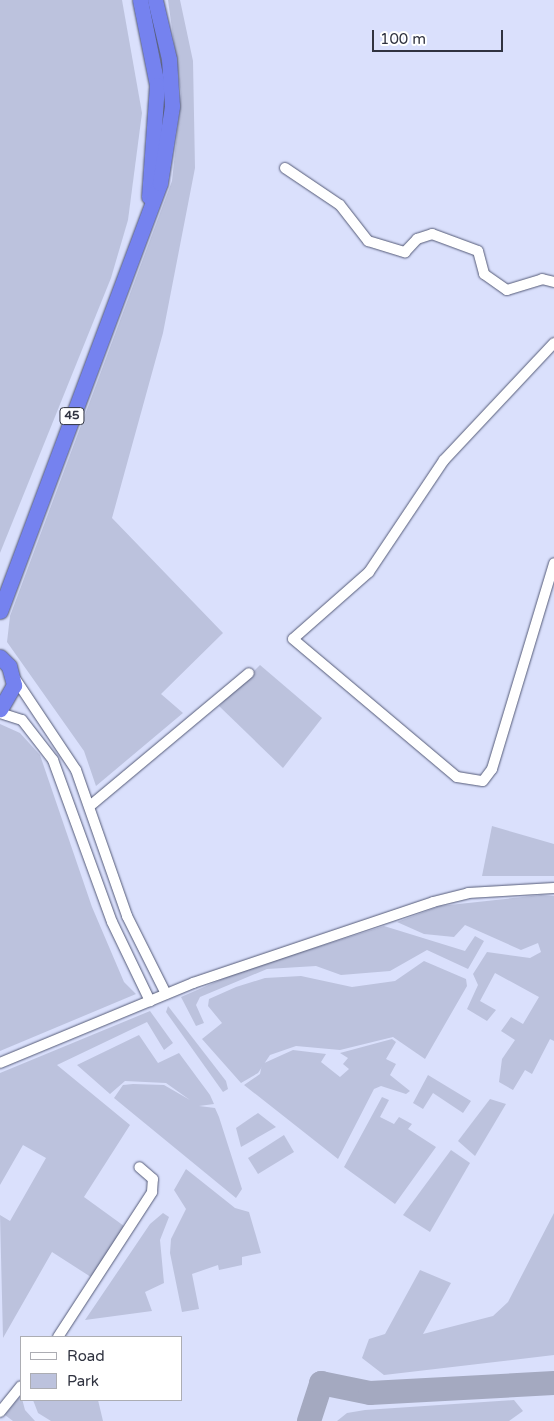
<!DOCTYPE html>
<html>
<head>
<meta charset="utf-8">
<style>
  body { margin:0 }
  #map { position:relative; width:554px; height:1421px; overflow:hidden; background:#dae0fc; font-family:"Varela Round",sans-serif }
  div>[style] { position:absolute }
  .green>* { inset:0; background:#bcc2dd }
  .taxiway>* { height:24px; margin:-12px; padding:0 12px; transform-origin:12px; border-radius:12px; background:#a4a9c0 }
  .roads { filter:drop-shadow(0 0 1px #545a77) drop-shadow(0 0 1px #545a77) }
  .minor>* { height:10px; margin:-5px; padding:0 5px; transform-origin:5px; border-radius:5px; background:#fff }
  .highway>* { height:15px; margin:-7.5px; padding:0 7.5px; transform-origin:7.5px; border-radius:7.5px; background:#7582ef }
  span { translate:-50% -50%; white-space:nowrap; text-align:center; line-height:1.15; -webkit-text-stroke:4.5px #fff; paint-order:stroke }
  .shield-label span { padding:1px 4px; background:#fff; border:1px solid; border-radius:4px; -webkit-text-stroke-width:0 }
  .shield-label { font-size:12px; color:#303340; font-weight:700 }
  .legend { position:absolute; left:20px; top:1336px; width:162px; height:65px; box-sizing:border-box; background:#fff; border:1px solid #acadb3; margin:0; padding:6px 9px; list-style:none; font-size:15px; color:#303340 }
  .legend li { display:flex; align-items:center; gap:10px; height:25px }
  .legend b { width:25px; border:1px solid #acadb3 }
  .scale { position:absolute; left:372px; top:30px; width:131px; height:22px; box-sizing:border-box; border:2px solid #303340; border-top:0; padding-left:6px; font-size:15px; line-height:18px; white-space:nowrap; color:#303340; -webkit-text-stroke:4px #fff; paint-order:stroke }
</style>
</head>
<body>
<div id="map">
  <div class="green">
    <div style="clip-path:polygon(0 0,122px 0,142px 113px,128px 220px,111px 278px,0 553px)"></div>
    <div style="clip-path:polygon(168px 0,180px 0,193px 61px,195px 168px,163px 333px,112px 518px,223px 633px,161px 694px,183px 713px,96px 786px,84px 751px,7px 642px,10px 616px,172px 181px,181px 94px)"></div>
    <div style="clip-path:polygon(260px 665px,322px 718px,283px 768px,219px 706px)"></div>
    <div style="clip-path:polygon(0 724px,20px 733px,40px 755px,92px 907px,124px 982px,136px 994px,0 1051px)"></div>
    <div style="clip-path:polygon(492px 826px,554px 844px,554px 876px,482px 876px)"></div>
    <div style="clip-path:polygon(541px 895px,554px 896px,554px 1041px,550px 1039px,532px 1074px,525px 1070px,513px 1090px,499px 1082px,502px 1059px,515px 1040px,501px 1031px,511px 1017px,523px 1024px,539px 997px,495px 973px,480px 1001px,496px 1010px,487px 1021px,467px 1009px,478px 985px,473px 974px,487px 952px,530px 958px,541px 952px,538px 943px,521px 950px,465px 925px,454px 937px,424px 934px,397px 922px,440px 906px)"></div>
    <div style="clip-path:polygon(384px 926px,465px 951px,475px 936px,484px 941px,468px 969px,427px 950px,390px 971px,341px 975px,316px 966px,267px 969px,200px 997px,196px 1005px,204px 1023px,196px 1026px,181px 997px,241px 971px)"></div>
    <div style="clip-path:polygon(424px 961px,466px 979px,467px 986px,425px 1059px,393px 1037px,340px 1050px,296px 1046px,270px 1055px,258px 1073px,241px 1083px,202px 1039px,222px 1023px,208px 1006px,209px 999px,236px 987px,265px 978px,301px 976px,352px 987px,395px 981px)"></div>
    <div style="clip-path:polygon(168px 1006px,226px 1081px,228px 1089px,223px 1092px,166px 1012px)"></div>
    <div style="clip-path:polygon(150px 1011px,173px 1043px,164px 1050px,147px 1022px,57px 1065px,130px 1125px,84px 1197px,124px 1226px,94px 1279px,52px 1252px,3px 1338px,0 1215px,10px 1221px,46px 1158px,23px 1145px,0 1185px,0 1073px)"></div>
    <div style="clip-path:polygon(139px 1035px,158px 1063px,179px 1053px,210px 1095px,214px 1104px,199px 1106px,215px 1108px,219px 1117px,242px 1189px,236px 1198px,114px 1098px,123px 1085px,133px 1084px,164px 1085px,190px 1100px,166px 1083px,125px 1081px,110px 1094px,77px 1065px)"></div>
    <div style="clip-path:polygon(392px 1039px,396px 1042px,386px 1059px,396px 1064px,390px 1075px,410px 1091px,406px 1094px,381px 1086px,374px 1089px,338px 1159px,244px 1085px,260px 1074px,262px 1064px,293px 1050px,326px 1054px,321px 1062px,340px 1077px,349px 1069px,343px 1064px,348px 1058px,340px 1053px)"></div>
    <div style="clip-path:polygon(428px 1075px,471px 1101px,463px 1113px,433px 1093px,423px 1109px,413px 1103px)"></div>
    <div style="clip-path:polygon(382px 1097px,389px 1100px,380px 1117px,394px 1124px,399px 1117px,412px 1124px,408px 1129px,436px 1147px,395px 1204px,344px 1167px)"></div>
    <div style="clip-path:polygon(490px 1099px,506px 1104px,475px 1156px,458px 1141px)"></div>
    <div style="clip-path:polygon(258px 1113px,276px 1127px,241px 1147px,236px 1128px)"></div>
    <div style="clip-path:polygon(284px 1135px,294px 1152px,258px 1174px,248px 1158px)"></div>
    <div style="clip-path:polygon(451px 1150px,470px 1163px,430px 1232px,403px 1215px)"></div>
    <div style="clip-path:polygon(186px 1169px,235px 1208px,249px 1212px,261px 1253px,242px 1257px,242px 1265px,219px 1270px,218px 1265px,192px 1274px,199px 1309px,182px 1312px,170px 1253px,171px 1239px,186px 1209px,174px 1190px)"></div>
    <div style="clip-path:polygon(163px 1213px,169px 1217px,160px 1240px,164px 1283px,145px 1292px,152px 1311px,85px 1320px,150px 1224px)"></div>
    <div style="clip-path:polygon(554px 1213px,554px 1355px,384px 1375px,362px 1358px,369px 1339px,385px 1334px,420px 1270px,451px 1283px,423px 1334px,493px 1316px,508px 1302px)"></div>
    <div style="clip-path:polygon(21px 1395px,25px 1410px,35px 1421px,13px 1421px,5px 1415px)"></div>
    <div style="clip-path:polygon(33px 1400px,98px 1400px,103px 1421px,51px 1421px,38px 1413px)"></div>
    <div style="clip-path:polygon(514px 1400px,523px 1411px,509px 1421px,337px 1421px,347px 1413px,365px 1410px)"></div>
  </div>
  <div class="taxiway">
    <div style="left:309px;top:1421px;width:40px;rotate:-72deg"></div>
    <div style="left:321px;top:1383px;width:50px;rotate:11.5deg"></div>
    <div style="left:370px;top:1393px;width:184px;rotate:-3.1deg"></div>
  </div>
  <div class="roads">
    <div class="minor">
      <div style="left:285px;top:168px;width:66px;rotate:33.9deg"></div>
      <div style="left:340px;top:205px;width:46px;rotate:52.1deg"></div>
      <div style="left:368px;top:241px;width:39px;rotate:17deg"></div>
      <div style="left:405px;top:252px;width:18px;rotate:-47deg"></div>
      <div style="left:417px;top:239px;width:16px;rotate:-18deg"></div>
      <div style="left:432px;top:234px;width:49px;rotate:20.3deg"></div>
      <div style="left:478px;top:251px;width:24px;rotate:75deg"></div>
      <div style="left:484px;top:274px;width:28px;rotate:35deg"></div>
      <div style="left:507px;top:290px;width:37px;rotate:-17deg"></div>
      <div style="left:542px;top:279px;width:12px;rotate:14deg"></div>
      <div style="left:554px;top:343px;width:161px;rotate:133.2deg"></div>
      <div style="left:444px;top:460px;width:135px;rotate:123.8deg"></div>
      <div style="left:369px;top:572px;width:101px;rotate:138.6deg"></div>
      <div style="left:293px;top:639px;width:214px;rotate:40.1deg"></div>
      <div style="left:457px;top:777px;width:26px;rotate:9deg"></div>
      <div style="left:483px;top:781px;width:15px;rotate:-53deg"></div>
      <div style="left:492px;top:769px;width:215px;rotate:-73.2deg"></div>
      <div style="left:14px;top:677px;width:112px;rotate:56.3deg"></div>
      <div style="left:76px;top:770px;width:155px;rotate:70.7deg"></div>
      <div style="left:127px;top:916px;width:87px;rotate:63.4deg"></div>
      <div style="left:0;top:713px;width:23px;rotate:18deg"></div>
      <div style="left:22px;top:720px;width:51px;rotate:52.2deg"></div>
      <div style="left:53px;top:760px;width:172px;rotate:70deg"></div>
      <div style="left:112px;top:922px;width:88px;rotate:64.3deg"></div>
      <div style="left:90px;top:806px;width:207px;rotate:-39.9deg"></div>
      <div style="left:0;top:1063px;width:209px;rotate:-22.5deg"></div>
      <div style="left:193px;top:983px;width:253px;rotate:-18.6deg"></div>
      <div style="left:433px;top:902px;width:36px;rotate:-14deg"></div>
      <div style="left:468px;top:893px;width:86px;rotate:-3.3deg"></div>
      <div style="left:58px;top:1337px;width:173px;rotate:-57deg"></div>
      <div style="left:152px;top:1192px;width:13px;rotate:-86deg"></div>
      <div style="left:153px;top:1179px;width:18px;rotate:-139deg"></div>
      <div style="left:0;top:1412px;width:33px;rotate:-51deg"></div>
    </div>
    <div class="highway">
      <div style="left:140px;top:0;width:87px;rotate:78.7deg"></div>
      <div style="left:157px;top:85px;width:112px;rotate:94.1deg"></div>
      <div style="left:0;top:611px;width:457px;rotate:-69.5deg"></div>
      <div style="left:160px;top:183px;width:78px;rotate:-81.1deg"></div>
      <div style="left:172px;top:106px;width:47px;rotate:-93.7deg"></div>
      <div style="left:169px;top:59px;width:61px;rotate:-103.3deg"></div>
      <div style="left:0;top:657px;width:13px;rotate:45deg"></div>
      <div style="left:9px;top:666px;width:20px;rotate:75deg"></div>
      <div style="left:14px;top:685px;width:28px;rotate:120deg"></div>
    </div>
  </div>
  <div class="shield-label">
    <span style="left:72px;top:416px">45</span>
  </div>
  <ul class="legend">
  <li><b style="height:6px;background:#fff"></b>Road</li>
  <li><b style="height:14px;background:#bcc2dd"></b>Park</li>
  </ul>
  <div class="scale">100 m</div>
</div>
</body>
</html>
